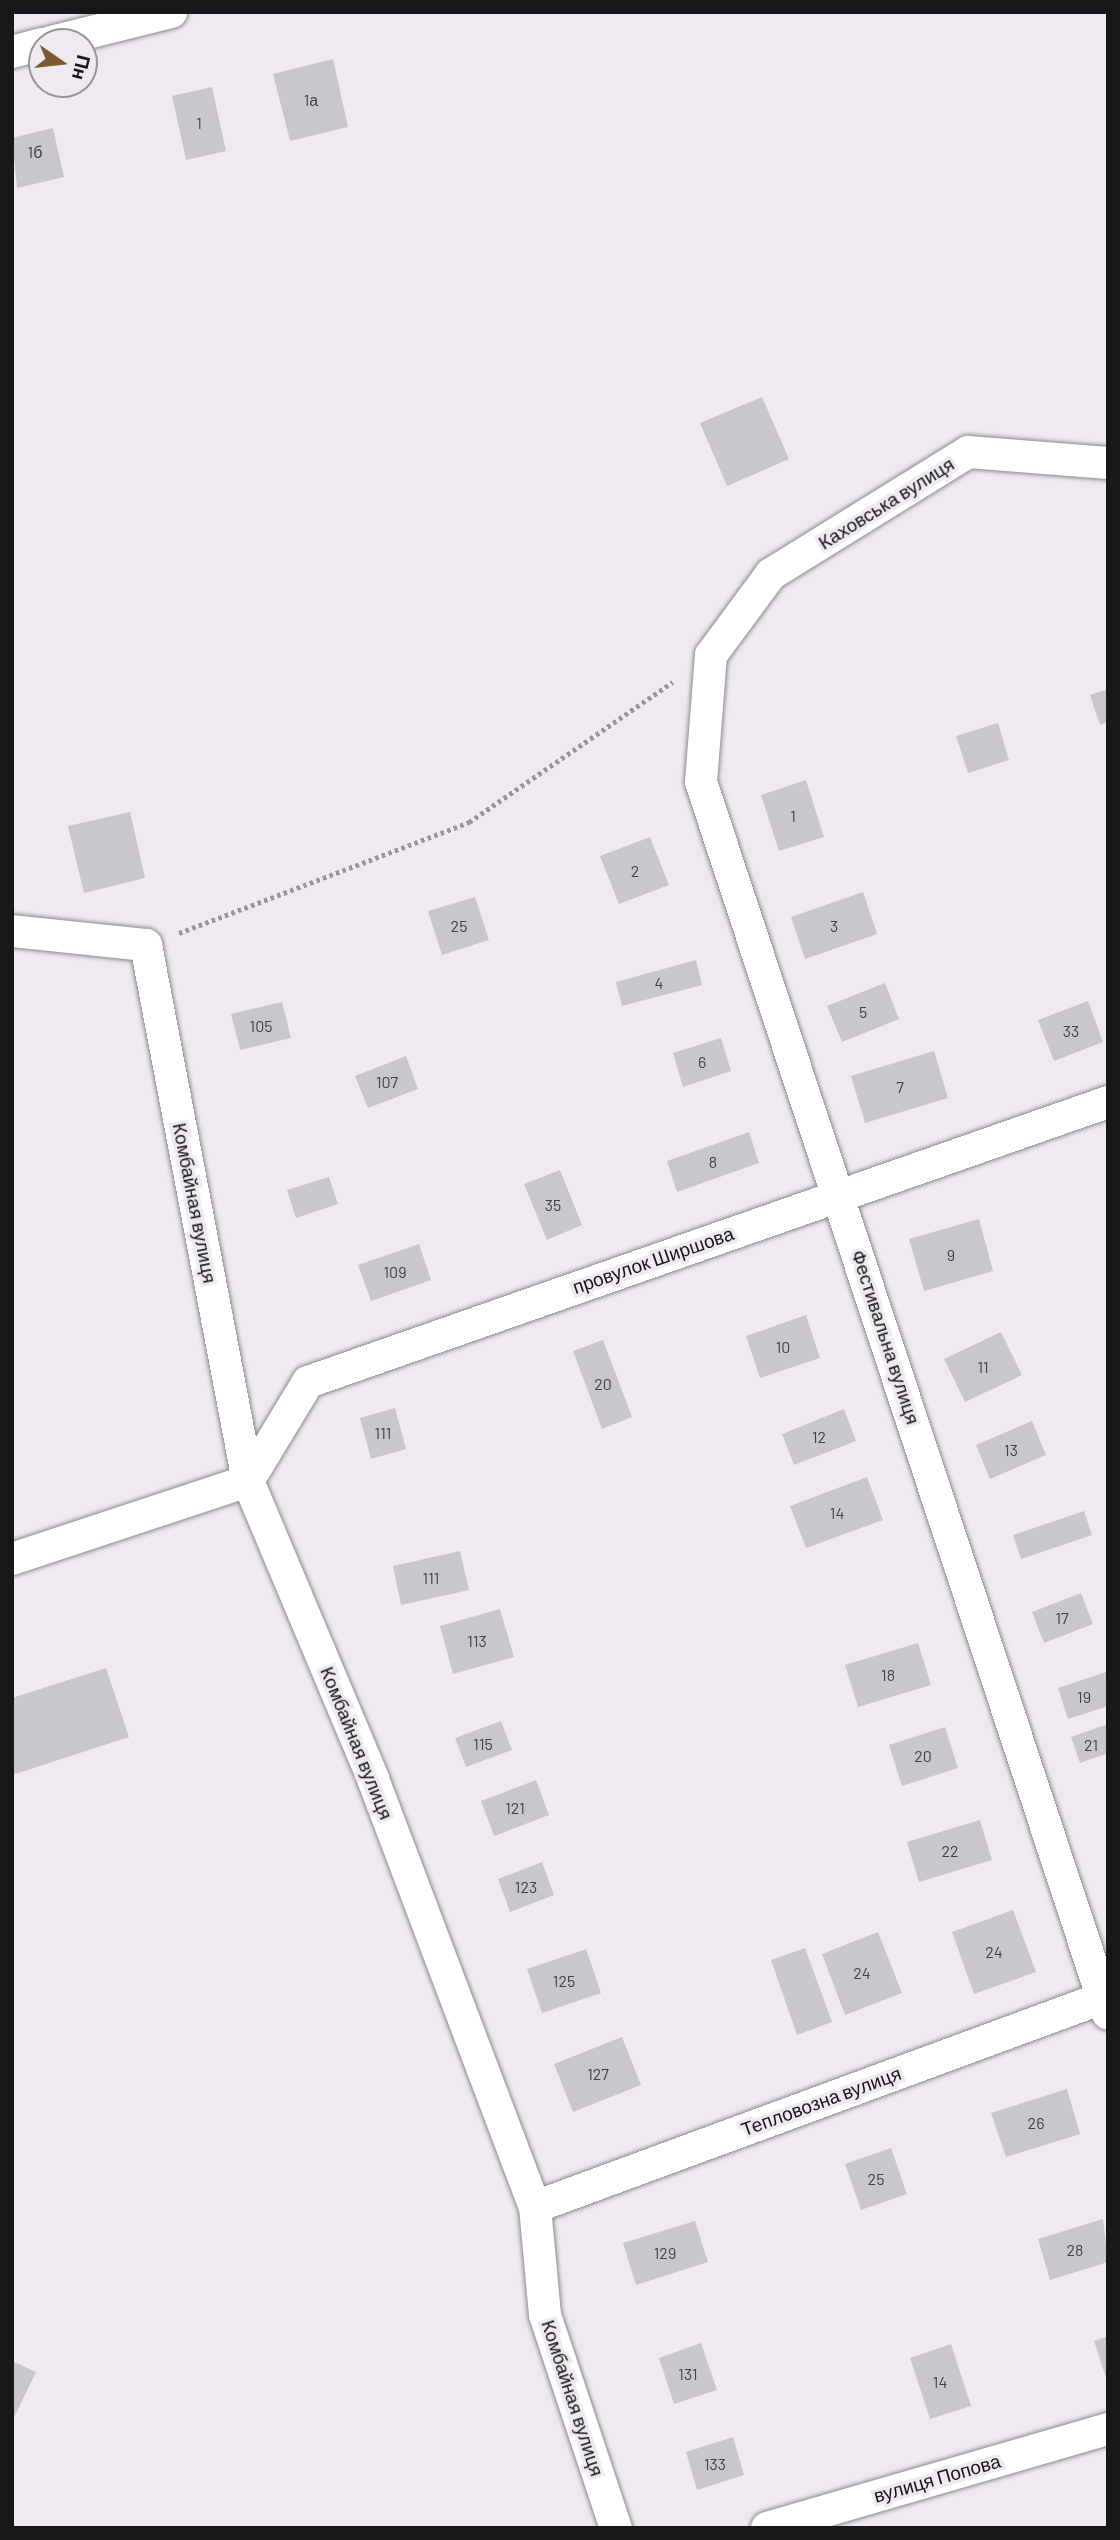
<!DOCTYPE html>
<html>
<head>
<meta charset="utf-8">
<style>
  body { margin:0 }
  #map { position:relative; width:1120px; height:2540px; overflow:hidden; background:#eeeaf0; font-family:Barlow,sans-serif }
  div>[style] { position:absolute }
  .building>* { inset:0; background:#cac7cc }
  .path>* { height:4.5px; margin-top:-2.25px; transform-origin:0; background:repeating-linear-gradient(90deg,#99969a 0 3.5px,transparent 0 7px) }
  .roads { filter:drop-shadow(0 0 2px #8d8a90) drop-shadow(0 0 2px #8d8a90) }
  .minor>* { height:32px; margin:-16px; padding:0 16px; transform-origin:16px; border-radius:16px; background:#fff }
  span { translate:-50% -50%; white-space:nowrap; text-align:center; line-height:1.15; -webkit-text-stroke:7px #eeeaf0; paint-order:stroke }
  .number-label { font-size:16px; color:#444245 }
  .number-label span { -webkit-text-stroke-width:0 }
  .street-label { font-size:19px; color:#171618 }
  .frame { position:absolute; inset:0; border:14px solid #171618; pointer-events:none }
  .north { position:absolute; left:28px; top:28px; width:70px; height:70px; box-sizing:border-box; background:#eeeaf0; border:2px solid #98959a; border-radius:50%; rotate:104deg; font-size:19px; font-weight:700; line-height:28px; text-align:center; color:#171618 }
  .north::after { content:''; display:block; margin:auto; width:24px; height:32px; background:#7c5b31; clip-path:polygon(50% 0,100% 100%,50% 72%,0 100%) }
</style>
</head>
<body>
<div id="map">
  <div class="building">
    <div style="clip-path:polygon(333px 59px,348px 127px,290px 141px,273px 74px)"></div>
    <div style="clip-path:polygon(212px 87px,226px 151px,186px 160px,172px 96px)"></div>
    <div style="clip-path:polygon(53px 128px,64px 177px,17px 188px,12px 138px)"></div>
    <div style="clip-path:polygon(762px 397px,789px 459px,727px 486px,700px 423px)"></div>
    <div style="clip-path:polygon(1108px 689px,1108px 722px,1100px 725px,1090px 695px)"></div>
    <div style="clip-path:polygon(998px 723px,1009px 760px,968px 773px,956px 736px)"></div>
    <div style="clip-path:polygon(806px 780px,824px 837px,779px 851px,761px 795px)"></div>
    <div style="clip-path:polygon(130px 812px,145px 878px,84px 893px,68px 826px)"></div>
    <div style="clip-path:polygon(650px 837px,669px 885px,619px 904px,600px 856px)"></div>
    <div style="clip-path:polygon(863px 892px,877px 934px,805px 959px,791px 917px)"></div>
    <div style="clip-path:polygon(475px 897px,489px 940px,442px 955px,428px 911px)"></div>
    <div style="clip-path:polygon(696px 960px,702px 985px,622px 1006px,616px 982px)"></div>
    <div style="clip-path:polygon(885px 983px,899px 1019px,842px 1042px,827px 1006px)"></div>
    <div style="clip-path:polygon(1088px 1001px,1103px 1042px,1054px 1061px,1038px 1020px)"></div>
    <div style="clip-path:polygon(282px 1002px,291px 1038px,240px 1050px,231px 1014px)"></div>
    <div style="clip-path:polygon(721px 1038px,731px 1071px,683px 1087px,673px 1053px)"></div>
    <div style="clip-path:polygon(934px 1051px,948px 1098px,865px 1123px,851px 1076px)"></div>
    <div style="clip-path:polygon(406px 1056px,418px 1089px,368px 1108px,355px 1076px)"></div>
    <div style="clip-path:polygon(749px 1132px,759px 1163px,677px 1192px,667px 1161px)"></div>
    <div style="clip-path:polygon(560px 1170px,582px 1225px,547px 1240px,524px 1184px)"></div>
    <div style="clip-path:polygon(329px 1177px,338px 1204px,296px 1218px,287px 1190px)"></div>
    <div style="clip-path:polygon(979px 1219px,993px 1271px,924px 1291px,909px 1239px)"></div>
    <div style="clip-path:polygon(419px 1244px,431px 1280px,371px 1301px,358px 1265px)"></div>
    <div style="clip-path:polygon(806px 1315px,820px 1358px,760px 1378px,746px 1336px)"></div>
    <div style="clip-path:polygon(1001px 1332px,1022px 1375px,965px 1402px,944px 1359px)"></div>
    <div style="clip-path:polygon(603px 1340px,632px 1417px,602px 1429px,573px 1351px)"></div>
    <div style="clip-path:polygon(395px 1408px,406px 1449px,371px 1459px,360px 1418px)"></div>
    <div style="clip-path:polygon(844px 1409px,856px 1441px,794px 1465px,782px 1434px)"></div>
    <div style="clip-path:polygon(1032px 1421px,1046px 1455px,990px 1479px,976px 1445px)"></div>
    <div style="clip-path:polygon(867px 1477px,883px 1520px,806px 1548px,790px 1506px)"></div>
    <div style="clip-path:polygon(1084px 1511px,1092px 1535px,1021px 1559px,1013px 1535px)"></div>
    <div style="clip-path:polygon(460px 1551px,469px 1590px,401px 1605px,393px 1566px)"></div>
    <div style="clip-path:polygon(1081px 1593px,1093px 1624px,1044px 1643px,1032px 1612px)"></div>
    <div style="clip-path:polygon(500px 1609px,514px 1657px,453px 1674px,440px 1626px)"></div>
    <div style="clip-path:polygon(918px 1643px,931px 1685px,858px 1707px,845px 1665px)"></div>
    <div style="clip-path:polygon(106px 1668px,129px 1737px,12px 1775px,12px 1698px)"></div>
    <div style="clip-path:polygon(1106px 1672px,1108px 1706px,1068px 1719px,1058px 1688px)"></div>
    <div style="clip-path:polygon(501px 1721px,512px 1750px,466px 1767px,455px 1738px)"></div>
    <div style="clip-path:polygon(1108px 1724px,1108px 1753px,1080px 1763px,1071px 1737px)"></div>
    <div style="clip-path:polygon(945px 1727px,958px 1768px,902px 1786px,889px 1745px)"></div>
    <div style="clip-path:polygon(536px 1780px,549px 1815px,494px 1836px,481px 1801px)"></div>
    <div style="clip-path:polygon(980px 1820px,992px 1860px,919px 1882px,907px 1842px)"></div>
    <div style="clip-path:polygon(542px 1862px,554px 1895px,510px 1912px,498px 1879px)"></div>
    <div style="clip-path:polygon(1013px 1910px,1036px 1972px,974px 1994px,952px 1932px)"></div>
    <div style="clip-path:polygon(878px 1932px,902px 1993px,845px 2015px,822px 1954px)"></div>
    <div style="clip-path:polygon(805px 1948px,832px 2022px,797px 2035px,771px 1960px)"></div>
    <div style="clip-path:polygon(586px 1949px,601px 1993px,542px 2013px,527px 1969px)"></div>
    <div style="clip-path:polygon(622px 2037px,641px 2085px,573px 2112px,554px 2064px)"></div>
    <div style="clip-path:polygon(1067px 2089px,1080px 2134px,1006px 2157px,991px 2113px)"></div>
    <div style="clip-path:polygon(891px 2148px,907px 2194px,861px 2210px,845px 2164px)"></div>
    <div style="clip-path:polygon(1103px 2219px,1108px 2262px,1050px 2280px,1038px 2239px)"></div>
    <div style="clip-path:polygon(695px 2221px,708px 2262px,636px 2285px,623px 2243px)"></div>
    <div style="clip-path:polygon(1108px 2336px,1108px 2381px,1107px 2381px,1094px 2341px)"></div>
    <div style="clip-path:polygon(701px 2343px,717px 2390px,674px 2404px,659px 2358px)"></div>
    <div style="clip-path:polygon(951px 2344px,971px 2406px,930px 2419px,910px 2358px)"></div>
    <div style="clip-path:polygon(12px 2361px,36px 2372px,12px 2422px)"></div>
    <div style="clip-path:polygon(733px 2437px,744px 2475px,697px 2490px,686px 2452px)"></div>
  </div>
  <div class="path">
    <div style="left:179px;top:933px;width:311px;rotate:-20.9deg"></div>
    <div style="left:469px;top:822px;width:247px;rotate:-34.5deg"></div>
  </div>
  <div class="roads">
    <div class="minor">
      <div style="left:51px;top:42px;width:124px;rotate:-14deg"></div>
      <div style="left:12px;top:52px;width:31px;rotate:-15deg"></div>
      <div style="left:1108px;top:463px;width:140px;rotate:-175.5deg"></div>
      <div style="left:968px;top:452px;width:232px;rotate:148.2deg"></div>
      <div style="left:771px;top:574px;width:101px;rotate:126.5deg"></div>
      <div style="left:711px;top:655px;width:127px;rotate:94.5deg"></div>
      <div style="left:701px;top:782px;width:1297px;rotate:71.72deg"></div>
      <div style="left:12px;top:931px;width:135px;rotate:6deg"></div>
      <div style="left:146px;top:945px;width:546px;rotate:79.23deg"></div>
      <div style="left:248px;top:1481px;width:323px;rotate:67.2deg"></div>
      <div style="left:373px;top:1779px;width:458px;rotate:69.3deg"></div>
      <div style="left:535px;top:2207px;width:108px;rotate:84.7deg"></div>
      <div style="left:545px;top:2315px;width:225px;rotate:71.6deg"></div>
      <div style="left:12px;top:1559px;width:249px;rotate:-18.3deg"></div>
      <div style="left:248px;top:1481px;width:116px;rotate:-58.8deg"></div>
      <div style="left:308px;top:1382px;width:848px;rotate:-19.29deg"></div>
      <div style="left:535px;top:2207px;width:611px;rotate:-20.22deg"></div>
      <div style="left:767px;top:2528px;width:355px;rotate:-16.2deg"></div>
    </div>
  </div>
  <div class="number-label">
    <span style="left:311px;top:100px">1а</span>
    <span style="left:199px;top:123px">1</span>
    <span style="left:35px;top:152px">1б</span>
    <span style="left:793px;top:816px">1</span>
    <span style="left:635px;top:871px">2</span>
    <span style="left:459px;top:926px">25</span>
    <span style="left:834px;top:926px">3</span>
    <span style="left:659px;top:983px">4</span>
    <span style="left:863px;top:1012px">5</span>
    <span style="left:261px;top:1026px">105</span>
    <span style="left:1071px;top:1031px">33</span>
    <span style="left:702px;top:1062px">6</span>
    <span style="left:387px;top:1082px">107</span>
    <span style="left:900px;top:1087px">7</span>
    <span style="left:713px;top:1162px">8</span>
    <span style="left:553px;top:1205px">35</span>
    <span style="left:951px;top:1255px">9</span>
    <span style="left:395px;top:1272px">109</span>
    <span style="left:783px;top:1347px">10</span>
    <span style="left:983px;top:1367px">11</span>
    <span style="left:603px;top:1384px">20</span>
    <span style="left:383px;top:1433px">111</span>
    <span style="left:819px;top:1437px">12</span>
    <span style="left:1011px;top:1450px">13</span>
    <span style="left:837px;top:1513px">14</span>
    <span style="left:431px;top:1578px">111</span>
    <span style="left:1062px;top:1618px">17</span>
    <span style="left:477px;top:1641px">113</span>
    <span style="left:888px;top:1675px">18</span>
    <span style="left:1084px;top:1697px">19</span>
    <span style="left:483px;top:1744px">115</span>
    <span style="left:1091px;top:1745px">21</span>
    <span style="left:923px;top:1756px">20</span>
    <span style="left:515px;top:1808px">121</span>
    <span style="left:950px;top:1851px">22</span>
    <span style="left:526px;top:1887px">123</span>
    <span style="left:994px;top:1952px">24</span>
    <span style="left:862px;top:1973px">24</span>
    <span style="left:564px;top:1981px">125</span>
    <span style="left:598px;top:2074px">127</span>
    <span style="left:1036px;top:2123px">26</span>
    <span style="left:876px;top:2179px">25</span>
    <span style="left:1075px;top:2250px">28</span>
    <span style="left:665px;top:2253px">129</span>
    <span style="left:688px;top:2374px">131</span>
    <span style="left:940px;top:2382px">14</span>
    <span style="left:715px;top:2464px">133</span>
  </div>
  <div class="street-label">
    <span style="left:886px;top:503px;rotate:-32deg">Каховська вулиця</span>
    <span style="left:195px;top:1203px;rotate:79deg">Комбайная вулиця</span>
    <span style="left:653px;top:1260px;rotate:-19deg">провулок Ширшова</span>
    <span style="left:886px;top:1337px;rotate:72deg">Фестивальна вулиця</span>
    <span style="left:357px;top:1743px;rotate:68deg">Комбайная вулиця</span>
    <span style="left:821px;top:2101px;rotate:-20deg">Тепловозна вулиця</span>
    <span style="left:573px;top:2398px;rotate:72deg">Комбайная вулиця</span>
    <span style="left:937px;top:2478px;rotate:-16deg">вулиця Попова</span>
  </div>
  <div class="frame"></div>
  <div class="north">Пн</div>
</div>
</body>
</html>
